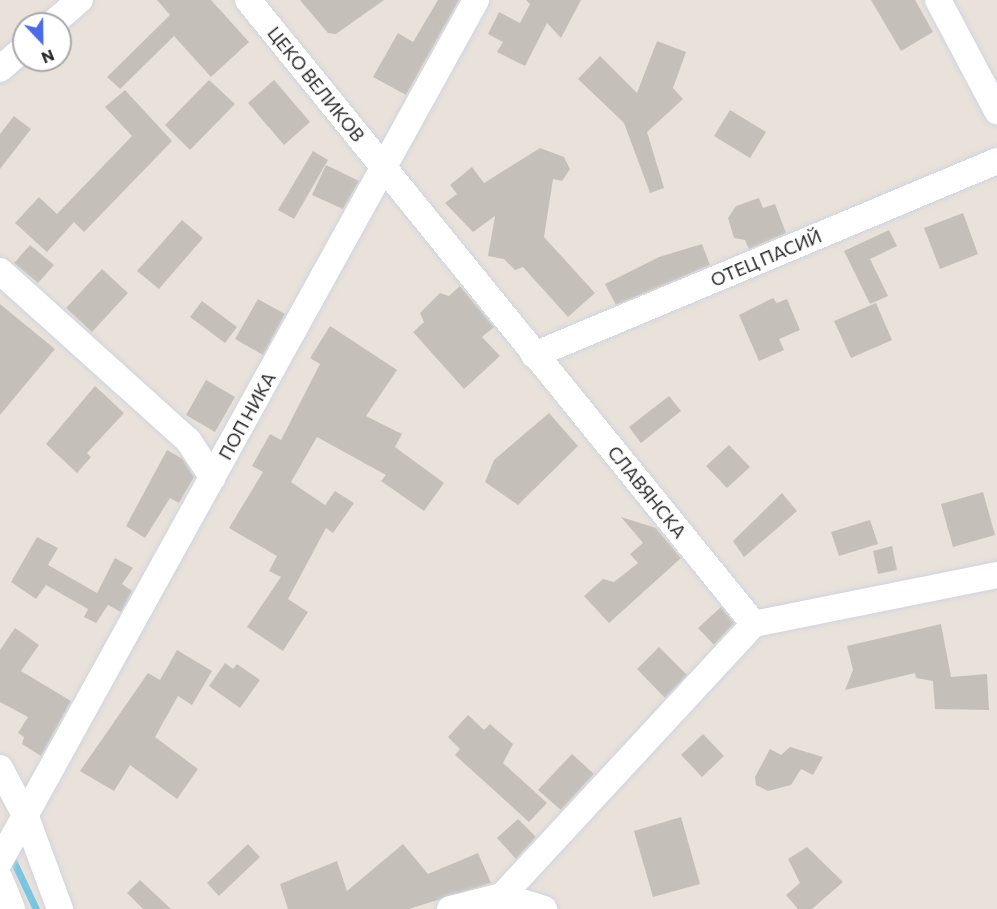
<!DOCTYPE html>
<html>
<head>
<meta charset="utf-8">
<style>
  body { margin:0 }
  #map { position:relative; width:997px; height:909px; overflow:hidden; background:#e8e2da; font-family:Commissioner,sans-serif }
  div>[style] { position:absolute }
  .stream>* { height:7px; margin:-3.5px; padding:0 3.5px; transform-origin:3.5px; border-radius:3.5px; background:#78c6e0 }
  .building>* { inset:0; background:#c4c0b9 }
  .roads { filter:drop-shadow(0 0 2px #d0d3df) drop-shadow(0 0 2px #d0d3df) }
  .minor>* { height:26px; margin:-13px; padding:0 13px; transform-origin:13px; border-radius:13px; background:#fff }
  span { translate:-50% -50%; white-space:nowrap; text-align:center; line-height:1.15; -webkit-text-stroke:5px #fff; paint-order:stroke }
  .street-label { font-size:18px; color:#272727 }
  .north { position:absolute; left:12px; top:12px; width:60px; height:60px; box-sizing:border-box; background:#fff; border:2px solid #a9a9a9; border-radius:50%; rotate:158deg; font-size:16px; font-weight:700; line-height:24px; text-align:center; color:#272727 }
  .north::after { content:''; display:block; margin:auto; width:21px; height:27px; background:#4b6ae5; clip-path:polygon(50% 0,100% 100%,50% 72%,0 100%) }
</style>
</head>
<body>
<div id="map">
  <div class="stream">
    <div style="left:10px;top:854px;width:61px;rotate:64.7deg"></div>
  </div>
  <div class="building">
    <div style="clip-path:polygon(157px 0,211px 0,249px 42px,211px 77px,174px 36px,120px 89px,107px 77px,170px 15px)"></div>
    <div style="clip-path:polygon(300px 0,384px 0,336px 34px,328px 33px)"></div>
    <div style="clip-path:polygon(438px 0,459px 0,406px 95px,373px 77px,398px 33px,413px 42px)"></div>
    <div style="clip-path:polygon(526px 0,581px 0,561px 38px,547px 23px,525px 66px,497px 52px,503px 42px,488px 34px,499px 12px,520px 23px,530px 4px)"></div>
    <div style="clip-path:polygon(871px 0,915px 0,933px 32px,901px 51px)"></div>
    <div style="clip-path:polygon(657px 41px,686px 52px,673px 88px,683px 99px,647px 132px,664px 188px,650px 193px,624px 123px,578px 79px,600px 56px,637px 93px)"></div>
    <div style="clip-path:polygon(209px 80px,235px 104px,190px 150px,165px 125px)"></div>
    <div style="clip-path:polygon(274px 80px,310px 122px,284px 145px,248px 103px)"></div>
    <div style="clip-path:polygon(125px 90px,172px 141px,84px 232px,74px 222px,47px 252px,15px 223px,39px 197px,57px 214px,132px 136px,105px 107px)"></div>
    <div style="clip-path:polygon(730px 110px,766px 132px,750px 158px,714px 136px)"></div>
    <div style="clip-path:polygon(14px 116px,31px 129px,0 169px,0 134px)"></div>
    <div style="clip-path:polygon(540px 148px,564px 157px,570px 169px,562px 181px,553px 179px,544px 237px,595px 293px,568px 317px,523px 267px,515px 270px,504px 259px,488px 256px,495px 216px,473px 232px,445px 203px,457px 194px,450px 185px,472px 167px,484px 183px)"></div>
    <div style="clip-path:polygon(313px 151px,328px 160px,294px 219px,278px 210px)"></div>
    <div style="clip-path:polygon(326px 165px,359px 181px,343px 209px,312px 195px)"></div>
    <div style="clip-path:polygon(759px 198px,763px 208px,775px 204px,786px 233px,749px 249px,745px 240px,734px 238px,728px 218px,736px 206px)"></div>
    <div style="clip-path:polygon(963px 213px,978px 254px,940px 269px,924px 228px)"></div>
    <div style="clip-path:polygon(182px 220px,203px 238px,159px 289px,137px 271px)"></div>
    <div style="clip-path:polygon(889px 230px,897px 246px,870px 259px,888px 296px,870px 304px,844px 251px)"></div>
    <div style="clip-path:polygon(702px 244px,710px 265px,616px 305px,605px 284px,659px 257px)"></div>
    <div style="clip-path:polygon(30px 245px,54px 265px,38px 283px,14px 263px)"></div>
    <div style="clip-path:polygon(102px 269px,128px 293px,92px 332px,66px 308px)"></div>
    <div style="clip-path:polygon(460px 286px,494px 327px,482px 337px,500px 356px,464px 389px,413px 332px,424px 322px,420px 313px,440px 293px,449px 296px)"></div>
    <div style="clip-path:polygon(773px 298px,777px 303px,787px 299px,800px 330px,779px 339px,784px 350px,759px 361px,739px 315px)"></div>
    <div style="clip-path:polygon(258px 299px,285px 314px,263px 355px,235px 339px)"></div>
    <div style="clip-path:polygon(202px 301px,237px 327px,225px 343px,190px 317px)"></div>
    <div style="clip-path:polygon(876px 303px,892px 340px,851px 358px,834px 321px)"></div>
    <div style="clip-path:polygon(0 304px,55px 349px,0 415px)"></div>
    <div style="clip-path:polygon(330px 326px,397px 370px,366px 416px,402px 434px,395px 447px,444px 483px,424px 511px,381px 481px,386px 475px,317px 437px,291px 482px,325px 505px,335px 491px,354px 503px,333px 533px,326px 528px,288px 599px,308px 612px,283px 651px,247px 627px,281px 577px,269px 571px,277px 556px,229px 528px,263px 472px,252px 466px,270px 434px,281px 440px,320px 364px,310px 358px)"></div>
    <div style="clip-path:polygon(206px 380px,235px 397px,215px 432px,186px 415px)"></div>
    <div style="clip-path:polygon(95px 386px,124px 413px,87px 453px,91px 457px,77px 473px,46px 444px)"></div>
    <div style="clip-path:polygon(669px 396px,681px 411px,641px 443px,629px 427px)"></div>
    <div style="clip-path:polygon(549px 413px,578px 446px,518px 505px,485px 482px,494px 460px)"></div>
    <div style="clip-path:polygon(729px 445px,750px 467px,727px 488px,706px 466px)"></div>
    <div style="clip-path:polygon(167px 450px,183px 459px,194px 477px,179px 503px,170px 498px,145px 538px,126px 526px)"></div>
    <div style="clip-path:polygon(983px 492px,995px 535px,953px 547px,941px 504px)"></div>
    <div style="clip-path:polygon(782px 493px,797px 511px,744px 557px,733px 541px)"></div>
    <div style="clip-path:polygon(621px 517px,656px 528px,681px 558px,609px 623px,584px 596px,603px 579px,614px 582px,638px 563px,630px 554px,643px 543px)"></div>
    <div style="clip-path:polygon(870px 520px,878px 544px,839px 556px,831px 532px)"></div>
    <div style="clip-path:polygon(37px 537px,58px 548px,48px 565px,97px 593px,115px 558px,133px 568px,122px 584px,132px 591px,121px 612px,108px 605px,96px 623px,84px 617px,88px 609px,46px 585px,36px 599px,11px 582px)"></div>
    <div style="clip-path:polygon(892px 546px,897px 570px,878px 574px,873px 551px)"></div>
    <div style="clip-path:polygon(721px 607px,734px 623px,714px 645px,698px 628px)"></div>
    <div style="clip-path:polygon(941px 624px,951px 677px,987px 674px,989px 710px,935px 709px,933px 681px,916px 678px,915px 673px,845px 690px,853px 670px,847px 646px)"></div>
    <div style="clip-path:polygon(15px 628px,39px 645px,21px 671px,71px 701px,41px 756px,22px 744px,24px 737px,18px 733px,28px 717px,0 702px,0 650px)"></div>
    <div style="clip-path:polygon(659px 647px,687px 675px,665px 698px,637px 669px)"></div>
    <div style="clip-path:polygon(177px 650px,212px 671px,192px 705px,178px 696px,155px 737px,198px 769px,177px 799px,130px 765px,114px 791px,80px 771px,148px 673px,160px 680px)"></div>
    <div style="clip-path:polygon(225px 663px,233px 669px,237px 664px,260px 680px,240px 708px,209px 686px)"></div>
    <div style="clip-path:polygon(468px 715px,484px 730px,490px 724px,513px 744px,503px 763px,547px 803px,529px 822px,455px 755px,460px 749px,448px 737px)"></div>
    <div style="clip-path:polygon(703px 734px,724px 756px,702px 777px,681px 755px)"></div>
    <div style="clip-path:polygon(790px 747px,823px 757px,813px 775px,801px 769px,791px 785px,768px 791px,756px 785px,755px 777px,770px 749px,781px 755px)"></div>
    <div style="clip-path:polygon(572px 754px,594px 774px,561px 810px,538px 790px)"></div>
    <div style="clip-path:polygon(681px 817px,700px 884px,653px 897px,634px 831px)"></div>
    <div style="clip-path:polygon(518px 819px,536px 837px,516px 859px,497px 838px)"></div>
    <div style="clip-path:polygon(248px 844px,260px 857px,219px 896px,207px 883px)"></div>
    <div style="clip-path:polygon(403px 844px,428px 874px,478px 853px,491px 883px,409px 909px,288px 909px,280px 884px,337px 861px,347px 891px)"></div>
    <div style="clip-path:polygon(807px 847px,843px 882px,812px 909px,798px 909px,786px 895px,800px 883px,788px 859px)"></div>
    <div style="clip-path:polygon(140px 880px,171px 909px,143px 909px,127px 893px)"></div>
  </div>
  <div class="roads">
    <div class="minor">
      <div style="left:248px;top:0;width:803px;rotate:50.96deg"></div>
      <div style="left:754px;top:624px;width:248px;rotate:-11.4deg"></div>
      <div style="left:938px;top:0;width:126px;rotate:62deg"></div>
      <div style="left:52px;top:24px;width:37px;rotate:-41deg"></div>
      <div style="left:0;top:69px;width:32px;rotate:-41deg"></div>
      <div style="left:0;top:271px;width:253px;rotate:42deg"></div>
      <div style="left:188px;top:440px;width:45px;rotate:56.7deg"></div>
      <div style="left:534px;top:355px;width:502px;rotate:-22.73deg"></div>
      <div style="left:0;top:768px;width:55px;rotate:62deg"></div>
      <div style="left:26px;top:817px;width:98px;rotate:69.7deg"></div>
      <div style="left:0;top:861px;width:984px;rotate:-61.06deg"></div>
      <div style="left:0;top:879px;width:32px;rotate:68deg"></div>
      <div style="left:502px;top:896px;width:44px;rotate:17.2deg"></div>
      <div style="left:450px;top:909px;width:54px;rotate:-14deg"></div>
      <div style="left:502px;top:896px;width:371px;rotate:-47.2deg"></div>
    </div>
  </div>
  <div class="street-label">
    <span style="left:316px;top:84px;rotate:51deg">ЦЕКО ВЕЛИКОВ</span>
    <span style="left:766px;top:258px;rotate:-23deg">ОТЕЦ ПАСИЙ</span>
    <span style="left:247px;top:416px;rotate:-61deg">ПОП НИКА</span>
    <span style="left:647px;top:492px;rotate:51deg">СЛАВЯНСКА</span>
  </div>
  <div class="north">N</div>
</div>
</body>
</html>
